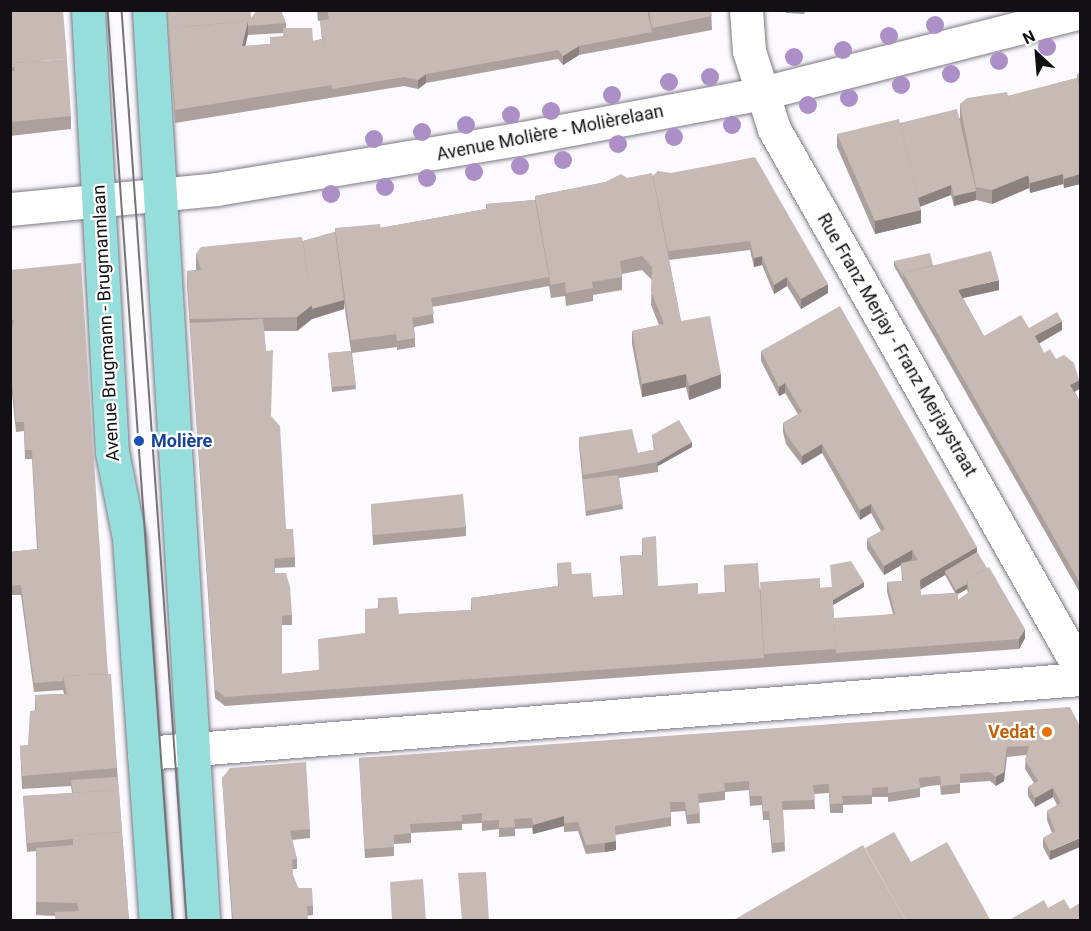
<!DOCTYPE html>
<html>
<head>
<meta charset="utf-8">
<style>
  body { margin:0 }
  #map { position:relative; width:1091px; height:931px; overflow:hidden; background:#fcfaff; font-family:Roboto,sans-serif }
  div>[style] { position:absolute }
  .roads { filter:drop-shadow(0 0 2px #7d7882) drop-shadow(0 0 2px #7d7882) }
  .minor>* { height:33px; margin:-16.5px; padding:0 16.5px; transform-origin:16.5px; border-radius:16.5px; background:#fff }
  .major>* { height:33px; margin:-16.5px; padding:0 16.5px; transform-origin:16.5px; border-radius:16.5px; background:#95dedb }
  .tram>* { height:1.5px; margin:-0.75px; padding:0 0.75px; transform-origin:0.75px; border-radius:0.75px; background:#767478 }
  .trees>* { width:18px; height:18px; margin:-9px; border-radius:50%; background:#ad8fc7 }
  .wall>* { inset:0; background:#aba09c }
  .shaded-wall>* { inset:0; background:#8b827f }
  .building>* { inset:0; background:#c7bab5 }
  .dots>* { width:16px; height:16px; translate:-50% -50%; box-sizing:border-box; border:3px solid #fff; border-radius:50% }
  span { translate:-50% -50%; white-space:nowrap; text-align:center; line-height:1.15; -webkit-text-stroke:4.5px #fff; paint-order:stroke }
  .street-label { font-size:18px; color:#121014 }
  .transit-label { font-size:18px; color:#164399; font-weight:700 }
  .left { translate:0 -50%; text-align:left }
  .food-label { font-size:18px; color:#c56008; font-weight:700 }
  .right { translate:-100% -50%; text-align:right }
  .frame { position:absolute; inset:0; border:12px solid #121014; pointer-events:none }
  .north { position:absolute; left:1007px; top:24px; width:60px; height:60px; -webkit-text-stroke:4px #fff; paint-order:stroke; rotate:334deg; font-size:16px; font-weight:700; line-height:24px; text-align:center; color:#121014 }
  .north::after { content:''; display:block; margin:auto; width:21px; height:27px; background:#121014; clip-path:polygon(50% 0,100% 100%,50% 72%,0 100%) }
</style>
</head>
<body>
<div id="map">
  <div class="roads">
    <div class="minor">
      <div style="left:746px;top:10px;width:41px;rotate:85.8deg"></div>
      <div style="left:749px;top:51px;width:82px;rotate:72.2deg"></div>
      <div style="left:774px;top:129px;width:621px;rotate:60.46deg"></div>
      <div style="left:10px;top:209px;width:207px;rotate:-5.5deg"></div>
      <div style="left:216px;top:189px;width:306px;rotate:-9.4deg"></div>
      <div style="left:518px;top:139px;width:245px;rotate:-10.6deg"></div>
      <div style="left:759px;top:94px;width:331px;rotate:-14.3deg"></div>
      <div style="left:144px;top:753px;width:939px;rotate:-4.52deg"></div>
    </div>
    <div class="major">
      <div style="left:88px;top:10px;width:443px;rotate:86.9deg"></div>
      <div style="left:112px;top:452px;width:88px;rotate:78.8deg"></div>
      <div style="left:129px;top:538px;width:383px;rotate:86deg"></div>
      <div style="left:149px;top:10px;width:912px;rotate:86.6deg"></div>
    </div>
  </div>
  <div class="tram">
    <div style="left:108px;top:10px;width:912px;rotate:85.91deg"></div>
    <div style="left:122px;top:10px;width:912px;rotate:85.91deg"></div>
  </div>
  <div class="trees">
    <div style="left:935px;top:25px"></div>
    <div style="left:889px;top:36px"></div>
    <div style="left:1047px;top:47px"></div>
    <div style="left:843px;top:50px"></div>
    <div style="left:794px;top:57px"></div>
    <div style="left:999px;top:61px"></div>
    <div style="left:951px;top:74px"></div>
    <div style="left:710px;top:77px"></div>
    <div style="left:669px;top:82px"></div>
    <div style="left:901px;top:85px"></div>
    <div style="left:612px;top:95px"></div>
    <div style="left:849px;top:98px"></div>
    <div style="left:808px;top:105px"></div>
    <div style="left:551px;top:111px"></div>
    <div style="left:511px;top:115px"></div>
    <div style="left:466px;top:125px"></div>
    <div style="left:732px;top:125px"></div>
    <div style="left:422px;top:132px"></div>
    <div style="left:674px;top:137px"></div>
    <div style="left:374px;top:139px"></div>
    <div style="left:618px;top:144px"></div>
    <div style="left:563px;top:160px"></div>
    <div style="left:520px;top:166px"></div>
    <div style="left:474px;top:172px"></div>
    <div style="left:427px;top:178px"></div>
    <div style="left:385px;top:187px"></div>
    <div style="left:331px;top:194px"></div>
  </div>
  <div class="wall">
    <div style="clip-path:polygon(10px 10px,71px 116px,71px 129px,10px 136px)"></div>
    <div style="clip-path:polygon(evenodd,167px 10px,250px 10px,251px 18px,286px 23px,286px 28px,313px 41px,322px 39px,320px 21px,327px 20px,318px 21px,317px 10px,711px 10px,712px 30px,579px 55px,563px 65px,558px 59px,426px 83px,418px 89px,404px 86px,175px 123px,167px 10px,283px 33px,283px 36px,270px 44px,245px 46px,247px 35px,283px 33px)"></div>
    <div style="clip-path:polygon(786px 10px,806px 10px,804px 14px,786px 13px)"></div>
    <div style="clip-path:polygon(1080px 73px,1080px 184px,1064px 188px,1063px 184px,1030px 193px,1029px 187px,1029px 188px,992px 204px,976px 200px,954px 206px,951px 195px,920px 206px,921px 223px,875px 234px,837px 147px,837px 134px,900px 123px,960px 118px,960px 104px,1008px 96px,1077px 78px,1077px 74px)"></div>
    <div style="clip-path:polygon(evenodd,658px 171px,828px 293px,801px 309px,787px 286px,774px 294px,762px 265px,754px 267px,750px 250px,669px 260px,681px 321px,721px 388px,689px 400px,686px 387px,642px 397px,632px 344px,632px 331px,659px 325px,651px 305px,652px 280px,642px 270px,622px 274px,622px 290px,593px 295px,593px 301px,566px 306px,565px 296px,551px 298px,549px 286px,432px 307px,434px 323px,414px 327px,415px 338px,415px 347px,397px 350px,397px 346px,397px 347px,352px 353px,356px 389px,332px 392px,328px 353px,351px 351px,344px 303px,344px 309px,312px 319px,297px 331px,264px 331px,271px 416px,286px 529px,295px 557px,295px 567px,275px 568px,275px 573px,292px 615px,292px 625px,282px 625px,282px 674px,318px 670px,365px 633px,378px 608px,378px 598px,399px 614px,471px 610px,471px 598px,558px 586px,557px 563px,572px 574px,593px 597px,623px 595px,620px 556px,642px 555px,642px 538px,658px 586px,698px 594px,725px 592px,724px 565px,760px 589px,864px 587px,833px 605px,834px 623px,893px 614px,887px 592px,887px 582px,902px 581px,901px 565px,884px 575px,867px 549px,867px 539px,881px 531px,871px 513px,860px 520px,822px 453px,802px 465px,786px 444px,783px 432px,783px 423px,798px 414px,785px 393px,779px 396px,761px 361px,761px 351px,977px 552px,1025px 638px,1019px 649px,225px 706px,215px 698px,187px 285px,187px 271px,196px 270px,196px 254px,303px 241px,335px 232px,335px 228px,380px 228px,486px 209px,486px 204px,535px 200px,535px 196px,627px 178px,653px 176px,658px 171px,945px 575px,955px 593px,921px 595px,920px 589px,945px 575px,658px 171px,967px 589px,968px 593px,958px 600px,958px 594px,967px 589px)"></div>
    <div style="clip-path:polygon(894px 261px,933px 265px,999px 290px,963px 298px,984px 336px,1029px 328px,1062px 330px,1039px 343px,1044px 353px,1056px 359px,1079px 389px,1075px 392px,1080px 402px,1080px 593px,903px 282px,894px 266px)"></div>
    <div style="clip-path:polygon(10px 270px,108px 674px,117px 768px,129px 921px,55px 921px,55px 916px,36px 915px,36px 851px,27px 852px,23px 796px,72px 793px,71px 786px,22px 789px,20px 746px,28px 745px,35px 710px,35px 695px,64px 694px,63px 690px,34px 692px,21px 595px,10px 595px,10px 552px,37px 549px,32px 459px,25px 459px,24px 431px,16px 432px,10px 374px,10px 340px,12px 330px,10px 330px)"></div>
    <div style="clip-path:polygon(652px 435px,692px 447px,658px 466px,658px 472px,619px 478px,623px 509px,586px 516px,579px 446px,579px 437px,638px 453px,654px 450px)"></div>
    <div style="clip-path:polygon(371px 504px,466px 527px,466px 536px,373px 545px)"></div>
    <div style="clip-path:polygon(1080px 726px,1050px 860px,1043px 847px,1043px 838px,1052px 833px,1047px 820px,1047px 811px,1057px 805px,1053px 797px,1035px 807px,1028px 796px,1028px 787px,1034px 783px,1025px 769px,1026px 755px,1007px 757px,1004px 781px,996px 786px,990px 781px,960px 783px,960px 793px,941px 795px,940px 785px,929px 786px,920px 788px,920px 797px,888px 802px,888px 797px,872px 797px,872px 804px,843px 805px,843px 813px,830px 813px,829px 793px,814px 794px,815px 809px,783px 810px,785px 851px,772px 853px,769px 820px,763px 820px,762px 805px,750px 806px,749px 790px,725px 792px,725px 800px,699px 803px,700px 823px,687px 824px,685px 811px,671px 812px,671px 826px,615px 835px,616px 850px,605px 852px,586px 854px,578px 831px,564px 832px,564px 826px,533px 834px,532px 828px,515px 829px,515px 836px,499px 837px,499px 829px,482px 831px,482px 823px,462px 824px,462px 830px,411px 833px,411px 843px,394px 844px,394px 856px,365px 858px,359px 758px)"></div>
    <div style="clip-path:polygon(222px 778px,310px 829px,310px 838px,292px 840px,297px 859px,297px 869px,292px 869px,293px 875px,298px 888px,313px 906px,313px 915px,307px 916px,308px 921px,232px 921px)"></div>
  </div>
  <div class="shaded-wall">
    <div style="clip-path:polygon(248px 21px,248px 35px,242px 60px,242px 46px)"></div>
    <div style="clip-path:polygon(579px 46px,579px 55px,563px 65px,563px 56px)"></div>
    <div style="clip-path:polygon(426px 74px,426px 83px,418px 89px,418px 80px)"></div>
    <div style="clip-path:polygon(1063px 174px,1063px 184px,1030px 193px,1030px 183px)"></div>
    <div style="clip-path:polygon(1080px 174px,1080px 184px,1064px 188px,1064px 179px)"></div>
    <div style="clip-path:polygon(1029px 175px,1029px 188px,992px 204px,992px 190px)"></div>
    <div style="clip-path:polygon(951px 185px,951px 195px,917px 208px,917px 198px)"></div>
    <div style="clip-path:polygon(976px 191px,976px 200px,954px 206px,954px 196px)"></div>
    <div style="clip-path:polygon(921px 210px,921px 223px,875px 234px,875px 221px)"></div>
    <div style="clip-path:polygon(762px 256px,762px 265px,754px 267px,754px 258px)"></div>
    <div style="clip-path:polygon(787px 277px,787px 286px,774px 294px,774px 285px)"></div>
    <div style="clip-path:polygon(999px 280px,999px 290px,958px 299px,958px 290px)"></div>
    <div style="clip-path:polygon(828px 284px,828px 293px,801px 309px,801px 299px)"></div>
    <div style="clip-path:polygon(344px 300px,344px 309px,312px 319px,297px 331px,297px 317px,312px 305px)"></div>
    <div style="clip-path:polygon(1062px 321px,1062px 330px,1035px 346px,1035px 336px)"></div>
    <div style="clip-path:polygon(686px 374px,686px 387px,642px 397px,642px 384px)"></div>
    <div style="clip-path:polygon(721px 374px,721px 388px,689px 400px,689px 386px)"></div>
    <div style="clip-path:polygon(1079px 380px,1079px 389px,1070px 394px,1070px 385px)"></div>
    <div style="clip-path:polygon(785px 383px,785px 393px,779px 396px,779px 387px)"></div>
    <div style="clip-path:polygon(692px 442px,692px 447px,658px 466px,657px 462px)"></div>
    <div style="clip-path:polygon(822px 444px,822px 453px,802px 465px,802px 456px)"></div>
    <div style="clip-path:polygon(871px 504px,871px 513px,860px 520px,860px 510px)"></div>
    <div style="clip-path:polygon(977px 547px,977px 557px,945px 571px,945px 575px,920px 590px,920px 580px)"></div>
    <div style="clip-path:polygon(912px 550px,912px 559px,884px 575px,884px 566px)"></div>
    <div style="clip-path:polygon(864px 582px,864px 587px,833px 605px,833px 600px)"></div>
    <div style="clip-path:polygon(967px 584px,967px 589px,956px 595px,956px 590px)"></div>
    <div style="clip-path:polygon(1025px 629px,1025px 638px,1019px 649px,1019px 639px)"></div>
    <div style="clip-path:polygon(1007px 747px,1004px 781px,996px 786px,996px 777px)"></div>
    <div style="clip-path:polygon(1053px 788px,1053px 797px,1035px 807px,1035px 798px)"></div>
    <div style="clip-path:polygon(564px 816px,564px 826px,533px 834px,533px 825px)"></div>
    <div style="clip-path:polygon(1080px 838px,1080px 847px,1050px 860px,1050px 851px)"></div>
    <div style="clip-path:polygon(616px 841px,616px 850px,605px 852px,605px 843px)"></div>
  </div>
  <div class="building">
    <div style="clip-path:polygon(10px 10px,63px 10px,67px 59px,14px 63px,14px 67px,10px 67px)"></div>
    <div style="clip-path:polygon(168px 10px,250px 10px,251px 18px,257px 10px,281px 10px,286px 23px,248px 26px,248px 21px,169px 28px,169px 32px)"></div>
    <div style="clip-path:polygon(327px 10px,647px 10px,652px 32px,579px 46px,563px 56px,558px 50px,426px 74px,418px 80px,404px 77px,332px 89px,324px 39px,323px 39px,320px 21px,329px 19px)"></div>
    <div style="clip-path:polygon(649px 10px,711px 10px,712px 16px,652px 28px)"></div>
    <div style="clip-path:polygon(248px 21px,242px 46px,270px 44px,270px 37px,283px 36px,283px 28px,312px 28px,313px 41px,324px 39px,332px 85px,175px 110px,169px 28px)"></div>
    <div style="clip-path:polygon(67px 59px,71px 116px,10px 122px,10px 71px,15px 71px,14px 63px)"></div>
    <div style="clip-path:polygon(1080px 73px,1080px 87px,1077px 74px)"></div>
    <div style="clip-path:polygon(1077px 78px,1080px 91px,1080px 174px,1064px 179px,1063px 174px,1030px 183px,1008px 96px)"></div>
    <div style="clip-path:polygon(1007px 92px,1029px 175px,992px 190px,976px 187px,960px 104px,967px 98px)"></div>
    <div style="clip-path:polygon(957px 109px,976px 191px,954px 196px,951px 185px,918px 198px,900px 123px)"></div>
    <div style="clip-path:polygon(899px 119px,921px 210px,875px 221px,837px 134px)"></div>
    <div style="clip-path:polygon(755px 157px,828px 284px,801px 299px,787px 277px,774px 285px,762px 256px,754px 258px,750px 241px,668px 251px,653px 176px,658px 171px,671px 173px)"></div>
    <div style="clip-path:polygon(652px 173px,681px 321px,710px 316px,721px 374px,689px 386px,686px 374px,642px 384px,632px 331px,664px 324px,651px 291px,652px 267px,642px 256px,620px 261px,622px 277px,592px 282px,593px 288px,566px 293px,565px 282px,551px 285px,535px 196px,605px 182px,621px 174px,627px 178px)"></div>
    <div style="clip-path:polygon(535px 200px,549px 277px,431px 298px,434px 314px,412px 318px,415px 338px,397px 341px,380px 228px,487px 209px,486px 204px)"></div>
    <div style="clip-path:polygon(380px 224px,397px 334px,351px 340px,335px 228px)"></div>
    <div style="clip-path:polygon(335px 232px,344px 300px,312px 309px,303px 241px)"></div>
    <div style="clip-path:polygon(302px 237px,312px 305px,297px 317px,190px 319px,187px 271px,201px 270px,196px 254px,201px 247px)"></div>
    <div style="clip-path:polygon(991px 251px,999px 280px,958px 290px,984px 336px,1021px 315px,1029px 328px,1057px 312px,1062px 321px,1035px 336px,1044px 353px,1050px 349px,1056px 359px,1064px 355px,1074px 363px,1079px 380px,1070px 385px,1080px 402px,1080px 583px,903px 273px)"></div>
    <div style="clip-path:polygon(930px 253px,933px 265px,903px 273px,903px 277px,894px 261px)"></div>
    <div style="clip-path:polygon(81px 263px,108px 674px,63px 676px,63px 681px,34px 683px,21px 585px,10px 586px,10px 552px,38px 549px,32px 450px,25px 450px,24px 422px,16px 422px,10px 365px,10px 340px,14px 320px,10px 321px,10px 270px)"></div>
    <div style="clip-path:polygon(840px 306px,977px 547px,920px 580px,921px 595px,958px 593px,958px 600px,969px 592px,967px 579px,989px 567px,1025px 629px,1019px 639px,836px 653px,834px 618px,895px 614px,887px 582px,903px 581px,901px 563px,918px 560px,912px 550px,884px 566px,867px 539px,885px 529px,871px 504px,860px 510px,822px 444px,802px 456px,786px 434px,783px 423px,802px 412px,785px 383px,779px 387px,761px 351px)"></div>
    <div style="clip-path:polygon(263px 319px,266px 351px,273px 350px,271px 416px,280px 426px,286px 529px,293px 529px,295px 557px,274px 559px,275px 573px,286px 573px,290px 587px,292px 615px,282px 616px,282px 674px,319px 670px,318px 639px,365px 633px,365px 609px,379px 608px,378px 598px,397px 597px,399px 614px,472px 610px,471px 598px,559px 586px,557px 563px,571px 562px,572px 574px,591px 573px,593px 597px,624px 595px,620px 556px,643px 555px,642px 538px,656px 536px,658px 586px,698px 583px,698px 594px,726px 592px,724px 565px,758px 563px,764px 658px,225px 697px,215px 689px,190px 323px)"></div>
    <div style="clip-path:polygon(351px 351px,356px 385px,332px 387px,328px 353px)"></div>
    <div style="clip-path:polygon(679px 420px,692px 442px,658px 462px,656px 449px,655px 449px,652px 435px)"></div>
    <div style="clip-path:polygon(632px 429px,638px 453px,656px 449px,658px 462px,583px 475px,579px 437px)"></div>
    <div style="clip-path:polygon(618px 475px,623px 504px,586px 511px,583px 479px)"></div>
    <div style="clip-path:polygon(463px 494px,466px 527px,373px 535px,371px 504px)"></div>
    <div style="clip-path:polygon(977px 552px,987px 568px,967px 579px,967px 584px,956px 590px,945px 571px)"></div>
    <div style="clip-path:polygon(851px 561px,864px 582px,833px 600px,830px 565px)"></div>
    <div style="clip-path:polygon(820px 578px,820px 588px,832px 587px,836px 649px,764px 654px,760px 582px)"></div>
    <div style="clip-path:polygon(111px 674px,117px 768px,22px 776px,20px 746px,28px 745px,30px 711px,36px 710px,35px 695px,67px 694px,63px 676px)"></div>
    <div style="clip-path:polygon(1070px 707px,1080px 726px,1080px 838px,1050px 851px,1043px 838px,1055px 831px,1047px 811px,1061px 803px,1053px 788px,1035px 798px,1028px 787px,1038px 781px,1025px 760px,1029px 746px,1007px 747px,1004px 772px,996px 777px,990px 772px,960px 774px,960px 784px,941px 786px,940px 776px,929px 777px,919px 778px,920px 788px,888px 793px,888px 787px,872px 788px,872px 795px,842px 796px,843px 803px,830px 804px,829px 784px,813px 785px,815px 800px,782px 801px,785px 842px,772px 843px,769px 811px,763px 811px,762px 796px,750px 796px,749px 781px,724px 783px,725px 791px,698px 794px,700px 813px,687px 815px,685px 802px,670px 802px,671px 817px,615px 826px,616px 841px,605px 843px,586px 845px,578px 822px,564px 823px,564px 816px,533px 825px,532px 818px,514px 819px,515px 827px,499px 828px,499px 820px,482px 821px,482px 813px,462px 815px,462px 821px,410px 824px,411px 833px,394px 835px,394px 847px,365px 849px,359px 758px)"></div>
    <div style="clip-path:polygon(306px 762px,310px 829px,290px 831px,297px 859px,292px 860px,293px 875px,298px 888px,312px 888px,313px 906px,307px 906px,308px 921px,233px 921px,222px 778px,230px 768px)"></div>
    <div style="clip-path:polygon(117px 777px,119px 790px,73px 793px,71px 780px)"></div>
    <div style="clip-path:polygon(119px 790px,122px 832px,73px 836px,73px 839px,27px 843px,23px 796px)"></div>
    <div style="clip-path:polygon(122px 832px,129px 921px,55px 921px,55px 912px,79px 911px,77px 903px,36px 902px,36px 848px,73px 845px,73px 836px)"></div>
    <div style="clip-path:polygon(894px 832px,911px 862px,947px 842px,991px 921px,906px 921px,865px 848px)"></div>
    <div style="clip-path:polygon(863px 845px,906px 921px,732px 921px)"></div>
    <div style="clip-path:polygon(486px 872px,489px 921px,462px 921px,458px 873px)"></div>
    <div style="clip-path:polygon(423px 879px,426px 921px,392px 921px,390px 882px)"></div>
    <div style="clip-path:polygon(1064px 899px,1070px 909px,1080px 903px,1080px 921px,1012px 921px,1011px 919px,1044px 900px,1048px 908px)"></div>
  </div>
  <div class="dots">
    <div style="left:139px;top:441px;background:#1a4fb4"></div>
    <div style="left:1047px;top:732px;background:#e8710a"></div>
  </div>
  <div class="street-label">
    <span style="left:550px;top:133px;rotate:-11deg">Avenue Molière - Molièrelaan</span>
    <span style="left:106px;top:323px;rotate:-93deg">Avenue Brugmann - Brugmannlaan</span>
    <span style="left:897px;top:345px;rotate:60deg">Rue Franz Merjay - Franz Merjaystraat</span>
  </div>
  <div class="transit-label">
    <span class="left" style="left:151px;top:441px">Molière</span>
  </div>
  <div class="food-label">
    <span class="right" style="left:1035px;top:732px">Vedat</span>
  </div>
  <div class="frame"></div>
  <div class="north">N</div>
</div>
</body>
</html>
